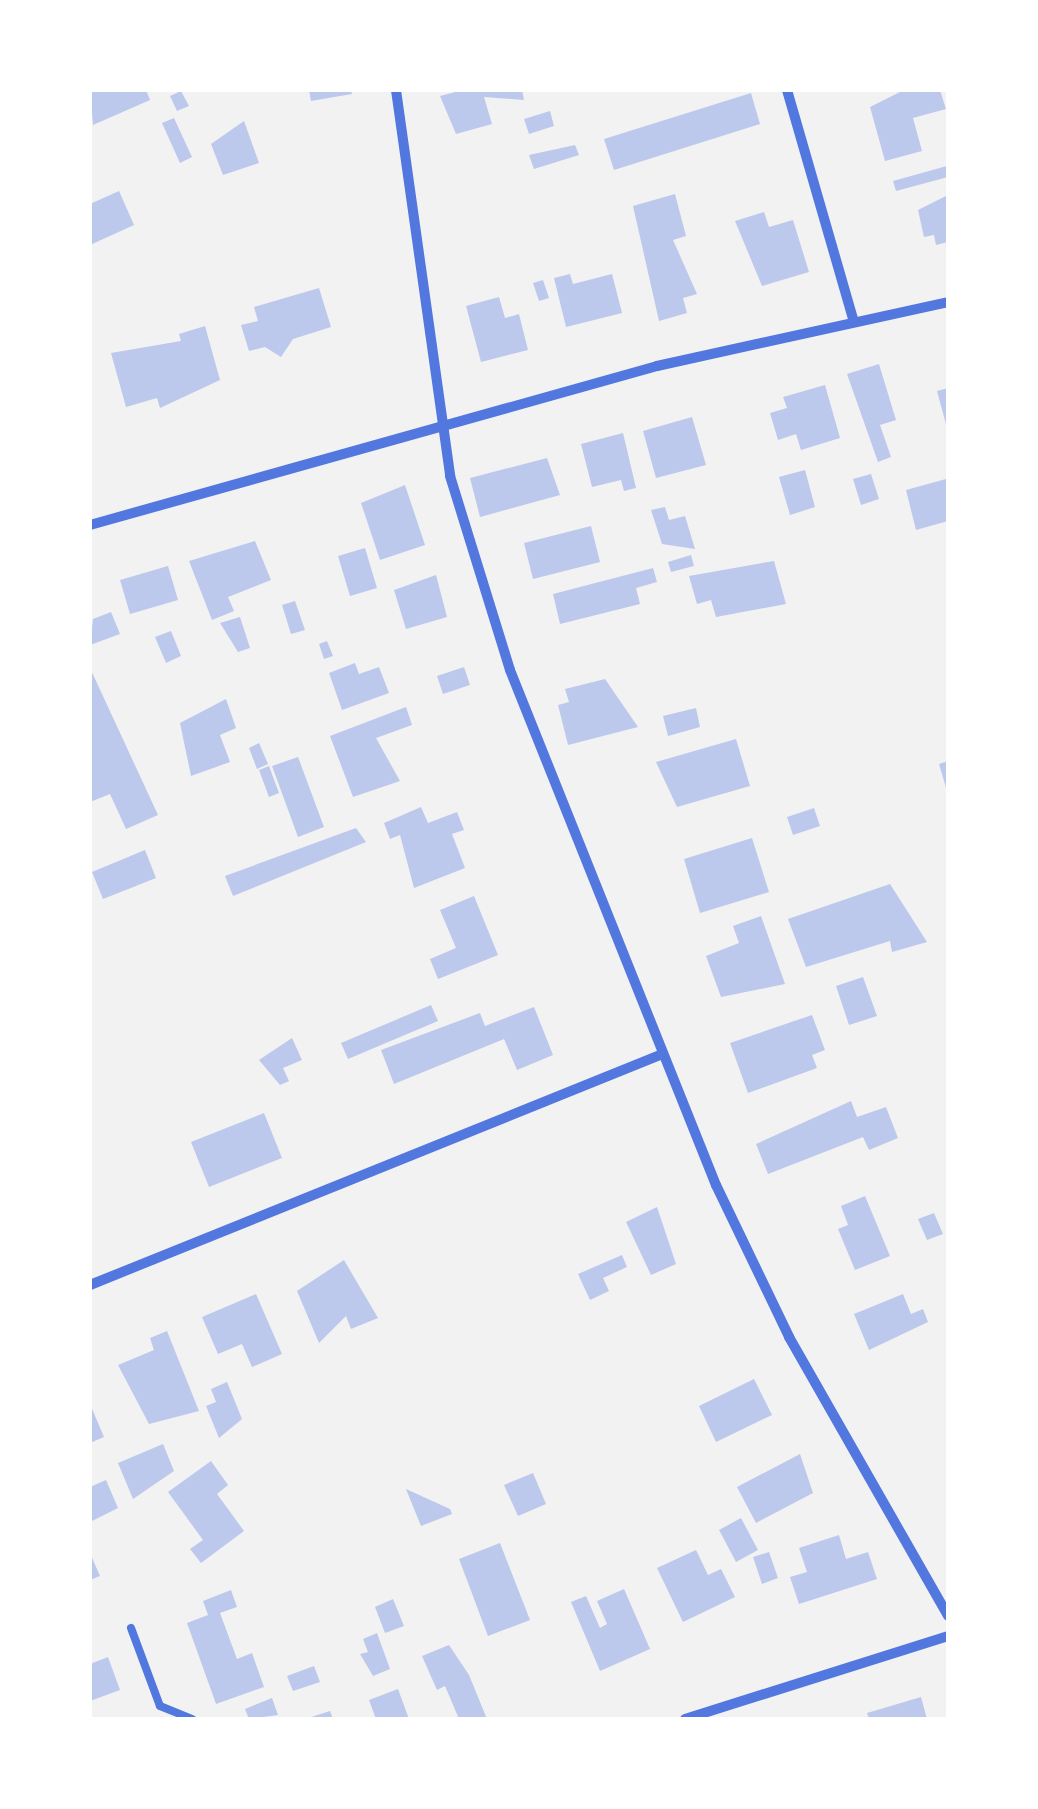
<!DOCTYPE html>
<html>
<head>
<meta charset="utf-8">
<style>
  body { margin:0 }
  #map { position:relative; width:1038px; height:1809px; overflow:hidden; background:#f2f2f2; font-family:"Nunito Sans",sans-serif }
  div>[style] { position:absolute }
  .building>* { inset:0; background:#bdc9ec }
  .service>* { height:8px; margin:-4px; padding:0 4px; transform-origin:4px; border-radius:4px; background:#5277de }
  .minor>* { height:10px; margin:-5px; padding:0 5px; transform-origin:5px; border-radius:5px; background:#5277de }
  span { translate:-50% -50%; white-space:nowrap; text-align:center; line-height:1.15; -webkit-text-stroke:8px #fff; paint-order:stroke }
  .frame { position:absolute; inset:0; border:92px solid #fff; pointer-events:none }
</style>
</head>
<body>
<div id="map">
  <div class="building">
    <div style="clip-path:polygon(90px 90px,146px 90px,150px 100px,93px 125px)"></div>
    <div style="clip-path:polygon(309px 90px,351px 90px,352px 94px,311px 101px)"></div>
    <div style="clip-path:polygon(463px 90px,522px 90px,524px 100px,484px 97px,492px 124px,456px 134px,440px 96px)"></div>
    <div style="clip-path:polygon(904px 90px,940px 90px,946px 109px,913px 118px,922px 151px,885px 161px,870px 107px)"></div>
    <div style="clip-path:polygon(181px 91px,189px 106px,177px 111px,170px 96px)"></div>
    <div style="clip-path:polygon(751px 93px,760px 124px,614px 170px,604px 139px)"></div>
    <div style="clip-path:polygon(550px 111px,554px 126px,529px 134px,524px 119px)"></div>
    <div style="clip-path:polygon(174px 118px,192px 157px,180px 163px,162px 123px)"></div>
    <div style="clip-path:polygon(244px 121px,259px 163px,223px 175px,211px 144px)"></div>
    <div style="clip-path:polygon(575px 145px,579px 155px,534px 169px,529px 155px)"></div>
    <div style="clip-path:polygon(947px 166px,948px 177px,896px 191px,893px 181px)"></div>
    <div style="clip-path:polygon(119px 191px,134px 225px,90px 245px,90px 204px)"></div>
    <div style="clip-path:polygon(675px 194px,686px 236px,673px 240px,697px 294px,683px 298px,687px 313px,659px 321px,633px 206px)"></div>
    <div style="clip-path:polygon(948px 195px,948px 242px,936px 245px,934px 235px,924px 237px,918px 210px)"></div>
    <div style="clip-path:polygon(764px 212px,769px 227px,793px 220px,809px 272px,762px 286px,735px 221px)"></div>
    <div style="clip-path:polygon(570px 274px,573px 284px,612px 274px,622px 313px,566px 327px,554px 278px)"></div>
    <div style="clip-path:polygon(543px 280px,549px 298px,539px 301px,533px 283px)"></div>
    <div style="clip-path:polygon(319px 288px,331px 327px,293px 339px,281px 357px,265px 347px,249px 351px,241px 325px,258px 321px,254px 307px)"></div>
    <div style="clip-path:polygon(499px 297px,505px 318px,519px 314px,528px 350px,481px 362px,466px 306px)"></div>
    <div style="clip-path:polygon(205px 326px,220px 380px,160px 408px,157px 398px,126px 407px,111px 353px,181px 341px,179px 334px)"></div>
    <div style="clip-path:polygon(879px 364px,896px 420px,880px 425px,891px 457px,878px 462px,847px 374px)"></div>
    <div style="clip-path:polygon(825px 385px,840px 438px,801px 450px,796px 434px,778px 440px,770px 413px,787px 408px,783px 397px)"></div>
    <div style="clip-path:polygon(948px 388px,948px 428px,947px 428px,937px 391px)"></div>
    <div style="clip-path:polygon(692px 417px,706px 465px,656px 478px,643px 431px)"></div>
    <div style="clip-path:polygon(623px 433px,636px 488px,624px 491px,621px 480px,592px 487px,581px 444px)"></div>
    <div style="clip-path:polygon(547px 458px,560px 495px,480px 517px,470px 478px)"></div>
    <div style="clip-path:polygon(805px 470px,815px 507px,790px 515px,779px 477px)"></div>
    <div style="clip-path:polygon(871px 474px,879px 499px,861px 505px,853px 479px)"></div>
    <div style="clip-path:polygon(946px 479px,948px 521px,916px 530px,906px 490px)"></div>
    <div style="clip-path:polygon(405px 485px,425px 545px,380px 560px,361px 503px)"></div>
    <div style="clip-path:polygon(665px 507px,669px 520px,685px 516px,695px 549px,662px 544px,651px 510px)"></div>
    <div style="clip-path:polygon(591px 526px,600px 562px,533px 579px,524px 543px)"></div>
    <div style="clip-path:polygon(255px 541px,271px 580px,228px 597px,234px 611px,212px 620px,189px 561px)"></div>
    <div style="clip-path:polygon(365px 548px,377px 588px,350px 596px,338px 556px)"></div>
    <div style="clip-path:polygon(691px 555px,694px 566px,671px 572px,668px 562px)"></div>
    <div style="clip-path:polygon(774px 561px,786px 604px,716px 617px,711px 600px,697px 604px,689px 576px)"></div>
    <div style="clip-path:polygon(168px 566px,178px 600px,130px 614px,120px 580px)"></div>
    <div style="clip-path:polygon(653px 568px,657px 582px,636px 588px,640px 604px,560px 624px,553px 594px)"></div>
    <div style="clip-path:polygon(436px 575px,447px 617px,406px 629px,394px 590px)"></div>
    <div style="clip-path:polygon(295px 601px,305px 630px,291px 634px,282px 605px)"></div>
    <div style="clip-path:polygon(111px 612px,120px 634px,90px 645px,93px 619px)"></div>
    <div style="clip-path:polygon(240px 617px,250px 648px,238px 652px,220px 623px)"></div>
    <div style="clip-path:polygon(171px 631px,181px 656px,166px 663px,155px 637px)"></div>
    <div style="clip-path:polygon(327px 641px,333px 656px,324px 659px,319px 644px)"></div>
    <div style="clip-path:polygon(355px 663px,359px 674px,379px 667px,389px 693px,342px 710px,329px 673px)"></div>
    <div style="clip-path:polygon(464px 667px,470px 685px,443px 694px,437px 676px)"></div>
    <div style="clip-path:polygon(90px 668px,158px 815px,126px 829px,110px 794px,90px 802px)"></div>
    <div style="clip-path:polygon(605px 679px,638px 727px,568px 745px,558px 705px,569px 702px,565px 689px)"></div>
    <div style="clip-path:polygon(226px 699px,236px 728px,220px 735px,230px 762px,191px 776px,180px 723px)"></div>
    <div style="clip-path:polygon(406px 707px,412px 725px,376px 738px,400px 781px,353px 797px,330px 736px)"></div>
    <div style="clip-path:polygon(696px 708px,700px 727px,668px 736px,663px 716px)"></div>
    <div style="clip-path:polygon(736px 739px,750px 786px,677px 807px,656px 762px)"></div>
    <div style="clip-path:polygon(259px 743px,268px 764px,257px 769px,249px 748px)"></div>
    <div style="clip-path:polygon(298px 757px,324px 827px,298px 837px,272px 766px)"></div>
    <div style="clip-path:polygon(948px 761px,948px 791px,947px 791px,939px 764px)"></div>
    <div style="clip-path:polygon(269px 766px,279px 793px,269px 797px,259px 770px)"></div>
    <div style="clip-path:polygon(421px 807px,428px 823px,457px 812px,464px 830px,452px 834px,465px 868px,414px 888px,400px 835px,390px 839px,384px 823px)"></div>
    <div style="clip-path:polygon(814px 808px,820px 826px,793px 835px,787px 817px)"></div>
    <div style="clip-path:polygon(356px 828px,366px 842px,233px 896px,225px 876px)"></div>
    <div style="clip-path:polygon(752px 838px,769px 892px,700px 913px,684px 859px)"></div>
    <div style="clip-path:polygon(145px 850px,156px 878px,103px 899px,92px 872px)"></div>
    <div style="clip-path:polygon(890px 884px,927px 942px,892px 952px,890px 941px,806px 967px,788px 919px)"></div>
    <div style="clip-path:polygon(474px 896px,498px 955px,438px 979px,430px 959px,456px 948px,440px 910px)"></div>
    <div style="clip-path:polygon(761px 916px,785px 984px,721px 997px,706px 956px,739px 943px,733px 926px)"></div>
    <div style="clip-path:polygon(863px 977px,877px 1016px,849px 1025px,836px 986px)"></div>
    <div style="clip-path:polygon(431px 1005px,438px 1021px,348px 1059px,341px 1043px)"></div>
    <div style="clip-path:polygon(534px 1007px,553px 1055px,517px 1070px,504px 1039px,394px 1084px,381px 1050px,480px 1013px,485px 1026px)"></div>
    <div style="clip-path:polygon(812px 1015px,825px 1050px,812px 1055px,817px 1068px,748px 1093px,730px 1043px)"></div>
    <div style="clip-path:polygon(292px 1038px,302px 1060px,283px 1068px,289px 1081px,280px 1085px,259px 1060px)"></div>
    <div style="clip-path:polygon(851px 1101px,857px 1117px,886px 1107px,898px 1138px,869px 1150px,863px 1137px,768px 1174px,756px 1144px)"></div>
    <div style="clip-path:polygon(264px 1113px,282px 1158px,209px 1187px,191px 1142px)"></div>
    <div style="clip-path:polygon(865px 1196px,890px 1256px,855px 1270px,838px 1229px,848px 1225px,841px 1206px)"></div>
    <div style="clip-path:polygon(657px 1207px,676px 1264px,651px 1275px,626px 1222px)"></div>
    <div style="clip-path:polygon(934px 1213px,943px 1234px,927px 1240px,918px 1219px)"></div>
    <div style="clip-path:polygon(622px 1255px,627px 1267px,603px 1278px,609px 1291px,590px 1300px,578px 1274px)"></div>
    <div style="clip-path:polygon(344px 1260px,378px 1318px,351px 1329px,346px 1316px,319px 1343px,297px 1291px)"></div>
    <div style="clip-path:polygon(256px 1294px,282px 1354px,252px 1367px,242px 1344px,218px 1354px,202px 1317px)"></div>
    <div style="clip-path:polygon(903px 1294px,911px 1314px,923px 1309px,928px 1322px,869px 1350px,854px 1314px)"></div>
    <div style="clip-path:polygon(167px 1331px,199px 1411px,149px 1424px,118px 1365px,154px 1350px,150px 1338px)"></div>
    <div style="clip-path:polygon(754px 1379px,772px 1415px,716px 1442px,699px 1406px)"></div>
    <div style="clip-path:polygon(227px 1382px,242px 1419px,219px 1438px,206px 1406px,216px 1402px,211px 1389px)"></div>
    <div style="clip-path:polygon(90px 1404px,104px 1437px,90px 1443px)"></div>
    <div style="clip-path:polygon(163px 1444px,174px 1471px,133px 1499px,118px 1463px)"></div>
    <div style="clip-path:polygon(800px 1454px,813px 1493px,756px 1523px,737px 1487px)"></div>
    <div style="clip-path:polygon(211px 1461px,228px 1485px,217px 1494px,244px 1531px,201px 1563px,190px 1549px,203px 1540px,168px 1492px)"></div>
    <div style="clip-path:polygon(533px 1473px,546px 1504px,518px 1516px,504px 1485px)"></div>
    <div style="clip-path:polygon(106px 1480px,118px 1508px,90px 1522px,90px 1487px)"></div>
    <div style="clip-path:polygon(406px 1489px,450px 1509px,452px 1514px,421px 1526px)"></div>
    <div style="clip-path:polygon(741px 1518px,758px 1550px,736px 1562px,719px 1530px)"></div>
    <div style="clip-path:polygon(839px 1535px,846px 1559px,868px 1552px,877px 1579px,799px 1604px,790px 1577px,807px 1572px,799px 1548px)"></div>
    <div style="clip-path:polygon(500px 1543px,530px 1620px,488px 1636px,459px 1559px)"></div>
    <div style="clip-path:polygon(696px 1550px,708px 1575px,721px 1569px,735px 1597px,683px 1622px,657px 1568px)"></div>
    <div style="clip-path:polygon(769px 1552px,778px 1578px,762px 1584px,753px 1557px)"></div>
    <div style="clip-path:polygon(90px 1553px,100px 1576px,90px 1580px)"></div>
    <div style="clip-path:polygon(624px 1589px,650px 1649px,600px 1671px,571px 1602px,586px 1596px,600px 1628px,607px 1624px,597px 1601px)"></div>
    <div style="clip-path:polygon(231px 1590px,237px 1607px,220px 1613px,237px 1659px,252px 1653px,264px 1687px,216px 1704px,187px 1623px,208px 1615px,203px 1601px)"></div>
    <div style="clip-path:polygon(393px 1599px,404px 1626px,385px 1633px,375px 1607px)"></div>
    <div style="clip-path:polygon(377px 1633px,390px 1669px,373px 1676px,360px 1654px,368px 1652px,363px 1639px)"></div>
    <div style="clip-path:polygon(449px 1645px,469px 1675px,487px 1719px,459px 1719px,445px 1686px,437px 1690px,422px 1656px)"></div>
    <div style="clip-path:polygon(108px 1657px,120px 1690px,90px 1701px,90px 1664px)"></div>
    <div style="clip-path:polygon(314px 1666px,320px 1682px,293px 1691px,287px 1676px)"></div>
    <div style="clip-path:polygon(398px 1689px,409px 1719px,376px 1719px,369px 1700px)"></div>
    <div style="clip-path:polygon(921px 1697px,927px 1719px,869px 1719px,867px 1713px)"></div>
    <div style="clip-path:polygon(272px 1698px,278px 1715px,249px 1719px,245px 1709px)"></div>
    <div style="clip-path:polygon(330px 1711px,333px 1719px,309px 1719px,308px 1718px)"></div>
  </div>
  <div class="service">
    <div style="left:131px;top:1628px;width:83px;rotate:69.6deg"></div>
    <div style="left:160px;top:1706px;width:35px;rotate:22deg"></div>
  </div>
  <div class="minor">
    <div style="left:396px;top:90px;width:390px;rotate:82deg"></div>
    <div style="left:450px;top:476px;width:203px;rotate:72.8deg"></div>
    <div style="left:510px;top:670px;width:555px;rotate:68.2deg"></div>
    <div style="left:716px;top:1185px;width:169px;rotate:64.3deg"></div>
    <div style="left:789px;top:1337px;width:321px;rotate:60.3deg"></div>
    <div style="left:787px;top:90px;width:241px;rotate:73.9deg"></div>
    <div style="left:90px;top:525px;width:589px;rotate:-15.66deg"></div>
    <div style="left:657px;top:366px;width:298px;rotate:-12.4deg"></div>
    <div style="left:90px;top:1285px;width:615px;rotate:-21.97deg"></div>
    <div style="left:685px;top:1719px;width:276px;rotate:-17.5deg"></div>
  </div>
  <div class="frame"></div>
</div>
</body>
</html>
